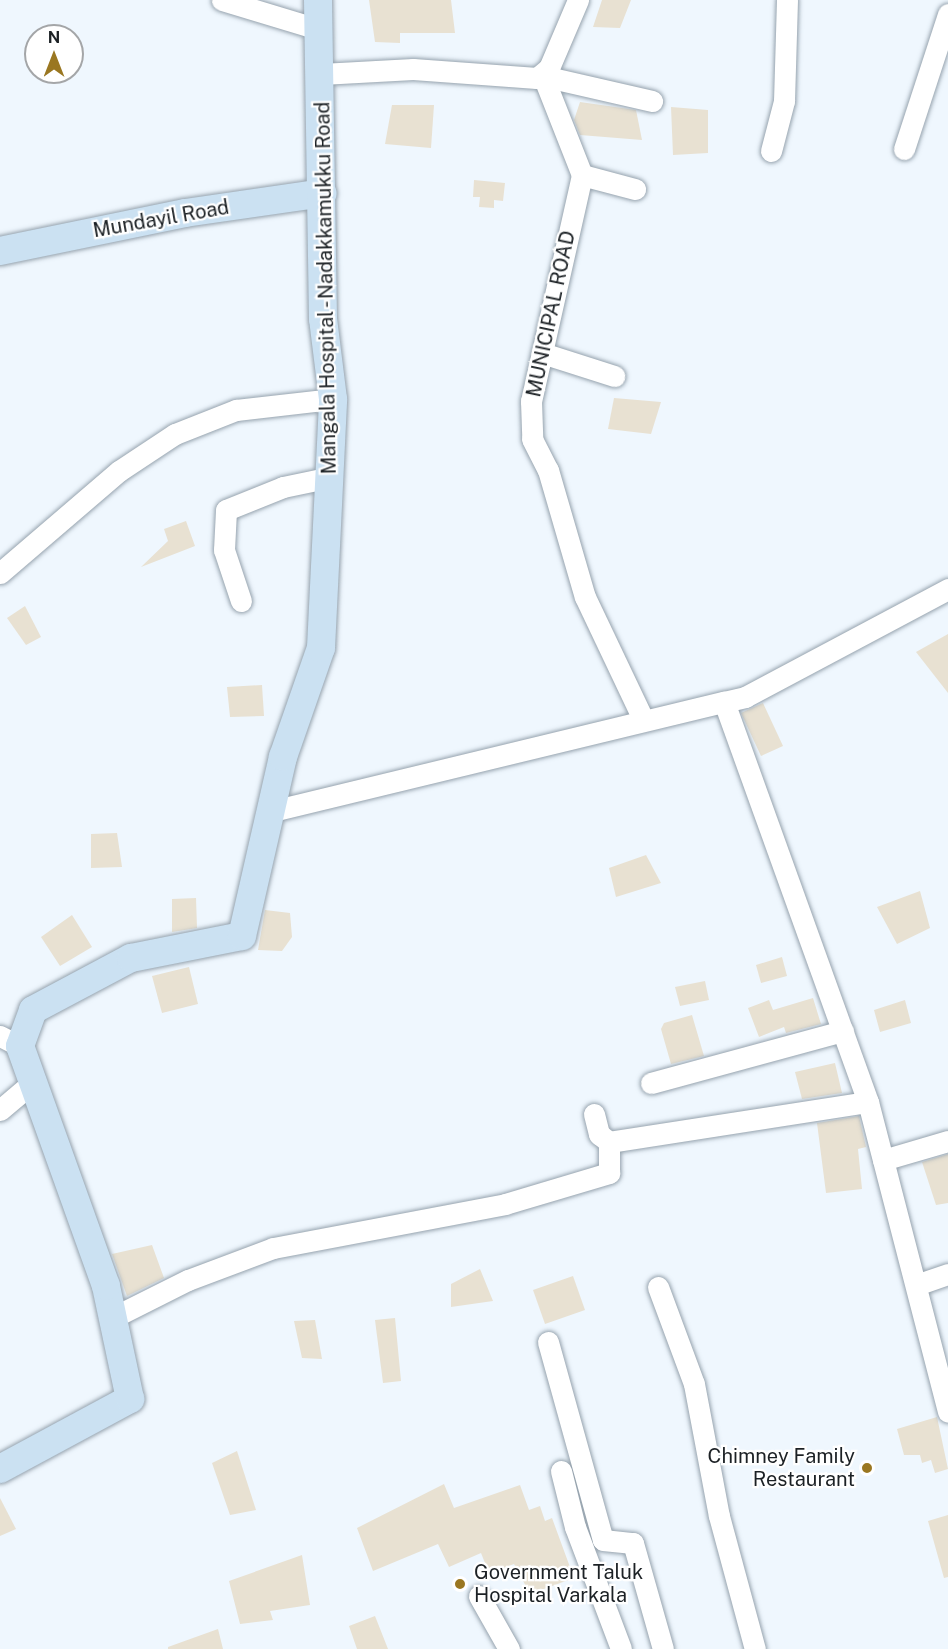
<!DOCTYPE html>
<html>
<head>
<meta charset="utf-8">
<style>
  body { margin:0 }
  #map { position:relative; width:948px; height:1649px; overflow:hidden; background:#eff7fe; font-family:"Public Sans",sans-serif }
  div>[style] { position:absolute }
  .building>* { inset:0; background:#e8e1d2 }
  .roads { filter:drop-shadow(0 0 2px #96a3ae) drop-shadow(0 0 2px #96a3ae) }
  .minor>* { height:21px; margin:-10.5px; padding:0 10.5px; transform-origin:10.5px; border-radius:10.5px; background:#fff }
  .secondary>* { height:28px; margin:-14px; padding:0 14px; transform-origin:14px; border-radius:14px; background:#cbe1f2 }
  .dots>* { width:16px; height:16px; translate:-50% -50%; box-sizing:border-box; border:3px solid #fff; border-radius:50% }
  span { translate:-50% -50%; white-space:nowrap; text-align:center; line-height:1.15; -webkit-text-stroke:4.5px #fff; paint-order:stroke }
  .street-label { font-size:20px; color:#1c2125 }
  .poi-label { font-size:20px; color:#1c2125 }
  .right { translate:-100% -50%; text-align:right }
  .left { translate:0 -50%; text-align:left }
  .north { position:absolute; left:24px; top:24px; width:60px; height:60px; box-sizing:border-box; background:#fff; border:2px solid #a4a6a8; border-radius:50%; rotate:0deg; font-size:16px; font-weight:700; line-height:24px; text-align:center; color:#1c2125 }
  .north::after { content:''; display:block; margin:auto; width:21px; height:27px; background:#9a7721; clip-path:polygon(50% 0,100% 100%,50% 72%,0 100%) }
</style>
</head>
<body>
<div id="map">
  <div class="building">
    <div style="clip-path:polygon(369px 0,451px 0,455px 33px,400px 33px,400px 43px,375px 42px)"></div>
    <div style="clip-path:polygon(602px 0,631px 0,620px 28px,593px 27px)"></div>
    <div style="clip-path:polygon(580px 102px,636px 110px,642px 140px,580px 135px,574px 120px)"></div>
    <div style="clip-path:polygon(392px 105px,434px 105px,431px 148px,385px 144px)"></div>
    <div style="clip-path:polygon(671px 107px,708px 110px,708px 153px,673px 155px)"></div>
    <div style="clip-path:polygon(474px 180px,505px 183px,503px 201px,494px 200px,494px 208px,479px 207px,480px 197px,473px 197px)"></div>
    <div style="clip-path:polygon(614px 398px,661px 402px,651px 434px,608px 429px)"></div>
    <div style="clip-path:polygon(186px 521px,195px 546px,141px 567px,168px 541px,164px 529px)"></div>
    <div style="clip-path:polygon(25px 606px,41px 637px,26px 645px,7px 618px)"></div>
    <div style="clip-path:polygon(948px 634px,948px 693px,916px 652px)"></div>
    <div style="clip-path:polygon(262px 685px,264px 716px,230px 717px,227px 687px)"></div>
    <div style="clip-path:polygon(763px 703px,783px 746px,761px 756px,741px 713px)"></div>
    <div style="clip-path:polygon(117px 833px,122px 867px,91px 868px,91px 834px)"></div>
    <div style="clip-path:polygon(646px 855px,661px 883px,616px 897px,609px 868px)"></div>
    <div style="clip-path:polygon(920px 891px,930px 928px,897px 944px,877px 907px)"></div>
    <div style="clip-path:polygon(196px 898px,197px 928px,172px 932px,172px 899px)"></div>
    <div style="clip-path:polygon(265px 910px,290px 913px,292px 937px,282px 951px,258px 950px)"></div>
    <div style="clip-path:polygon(72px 915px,92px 947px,60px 966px,41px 937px)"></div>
    <div style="clip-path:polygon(782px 957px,787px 976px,761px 983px,756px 965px)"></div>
    <div style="clip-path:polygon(189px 967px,198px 1004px,162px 1013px,152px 976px)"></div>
    <div style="clip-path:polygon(705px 981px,709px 1000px,680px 1006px,675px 987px)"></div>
    <div style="clip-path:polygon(813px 998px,821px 1024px,786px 1033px,784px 1027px,759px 1037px,748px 1008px,769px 1000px,773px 1010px)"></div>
    <div style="clip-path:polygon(905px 1000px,911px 1023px,880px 1032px,874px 1010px)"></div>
    <div style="clip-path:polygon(692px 1015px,704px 1056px,671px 1064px,661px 1029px,664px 1023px)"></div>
    <div style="clip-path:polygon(835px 1063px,842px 1093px,802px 1099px,795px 1072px)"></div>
    <div style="clip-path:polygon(859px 1116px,866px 1147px,858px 1149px,862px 1189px,826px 1193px,817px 1123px)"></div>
    <div style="clip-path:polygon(948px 1154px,948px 1203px,936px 1205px,922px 1162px)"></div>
    <div style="clip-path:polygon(152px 1245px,164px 1278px,127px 1296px,112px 1254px)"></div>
    <div style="clip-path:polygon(480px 1269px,493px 1301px,451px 1307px,451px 1284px)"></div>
    <div style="clip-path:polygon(573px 1276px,585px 1310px,545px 1324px,533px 1290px)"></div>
    <div style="clip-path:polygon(395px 1318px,401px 1381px,383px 1383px,375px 1320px)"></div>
    <div style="clip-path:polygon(315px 1320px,322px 1359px,302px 1358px,294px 1321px)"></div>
    <div style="clip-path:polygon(937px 1417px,948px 1469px,935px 1473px,931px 1460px,922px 1463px,920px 1455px,904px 1455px,897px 1429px)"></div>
    <div style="clip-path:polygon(237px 1451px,256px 1510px,230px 1515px,212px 1463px)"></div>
    <div style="clip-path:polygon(444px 1484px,454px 1508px,520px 1485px,529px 1510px,540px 1506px,545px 1521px,552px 1518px,574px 1578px,530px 1594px,514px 1564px,489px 1573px,481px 1553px,449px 1567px,438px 1544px,373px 1571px,357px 1528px)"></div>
    <div style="clip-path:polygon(0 1498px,16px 1529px,0 1536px)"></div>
    <div style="clip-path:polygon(948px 1515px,948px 1577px,944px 1578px,928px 1521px)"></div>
    <div style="clip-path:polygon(302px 1555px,310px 1605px,270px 1611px,273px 1620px,240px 1624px,229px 1581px)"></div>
    <div style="clip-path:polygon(375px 1616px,388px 1649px,357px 1649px,349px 1626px)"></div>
    <div style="clip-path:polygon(218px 1629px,223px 1649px,168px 1649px,168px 1647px)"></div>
  </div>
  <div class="roads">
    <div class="minor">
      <div style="left:222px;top:0;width:100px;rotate:16.8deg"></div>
      <div style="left:321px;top:74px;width:92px;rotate:-3.1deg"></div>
      <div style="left:413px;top:69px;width:124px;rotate:4.2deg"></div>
      <div style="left:537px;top:78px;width:16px;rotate:-40deg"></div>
      <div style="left:549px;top:68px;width:74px;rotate:-66.9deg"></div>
      <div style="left:543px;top:76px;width:106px;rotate:68.5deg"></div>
      <div style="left:582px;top:175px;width:232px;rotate:102.7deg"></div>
      <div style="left:531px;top:401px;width:38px;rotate:88deg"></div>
      <div style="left:532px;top:439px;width:35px;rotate:63deg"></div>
      <div style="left:548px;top:470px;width:132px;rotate:73.8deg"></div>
      <div style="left:585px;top:597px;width:133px;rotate:64.6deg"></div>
      <div style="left:543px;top:76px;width:112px;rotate:12.9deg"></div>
      <div style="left:904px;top:149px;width:142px;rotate:-71.9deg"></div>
      <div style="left:771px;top:151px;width:52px;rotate:-75.4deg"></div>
      <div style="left:784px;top:101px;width:101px;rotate:-88.3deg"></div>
      <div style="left:582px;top:175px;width:55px;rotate:14.8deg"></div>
      <div style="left:542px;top:353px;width:76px;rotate:17.7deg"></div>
      <div style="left:0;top:573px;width:157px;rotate:-40.6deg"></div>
      <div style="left:119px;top:471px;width:67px;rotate:-33.5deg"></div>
      <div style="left:175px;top:434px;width:66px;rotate:-21.5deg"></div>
      <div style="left:236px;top:410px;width:98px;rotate:-6.5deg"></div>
      <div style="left:241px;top:601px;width:54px;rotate:-108.4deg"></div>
      <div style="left:224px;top:550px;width:40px;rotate:-87.1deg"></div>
      <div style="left:226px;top:510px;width:61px;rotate:-22deg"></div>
      <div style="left:283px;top:487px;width:49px;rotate:-11.8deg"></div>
      <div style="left:724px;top:702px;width:22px;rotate:-13deg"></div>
      <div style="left:745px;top:697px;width:230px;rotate:-28deg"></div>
      <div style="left:268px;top:812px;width:469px;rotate:-13.6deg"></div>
      <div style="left:724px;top:702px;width:425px;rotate:70.2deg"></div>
      <div style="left:868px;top:1102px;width:320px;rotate:75.5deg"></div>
      <div style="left:0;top:1036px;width:22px;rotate:27deg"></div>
      <div style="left:651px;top:1083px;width:199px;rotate:-15.2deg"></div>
      <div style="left:0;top:1110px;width:42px;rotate:-40.2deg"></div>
      <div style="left:594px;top:1114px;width:21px;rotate:76deg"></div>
      <div style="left:599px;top:1134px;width:13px;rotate:39deg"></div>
      <div style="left:609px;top:1142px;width:262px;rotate:-8.8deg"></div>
      <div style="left:883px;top:1160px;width:68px;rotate:-16.3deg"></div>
      <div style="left:916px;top:1285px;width:34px;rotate:-19deg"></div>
      <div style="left:658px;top:1287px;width:103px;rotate:69.6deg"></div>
      <div style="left:694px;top:1384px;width:134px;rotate:79.3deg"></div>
      <div style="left:719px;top:1516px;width:138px;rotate:74.9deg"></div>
      <div style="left:112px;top:1318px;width:85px;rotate:-26.6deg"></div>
      <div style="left:188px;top:1280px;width:91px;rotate:-20.6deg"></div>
      <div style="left:273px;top:1248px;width:236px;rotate:-10.7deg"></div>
      <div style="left:505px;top:1204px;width:109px;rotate:-16.6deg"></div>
      <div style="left:609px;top:1173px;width:31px;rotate:-90deg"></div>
      <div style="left:548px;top:1342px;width:205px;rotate:74.5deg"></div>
      <div style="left:603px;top:1540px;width:30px;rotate:6deg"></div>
      <div style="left:633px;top:1543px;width:110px;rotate:74.2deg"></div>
      <div style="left:561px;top:1471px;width:58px;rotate:76deg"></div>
      <div style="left:575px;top:1527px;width:130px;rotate:69.3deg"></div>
      <div style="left:479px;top:1596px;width:61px;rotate:60.5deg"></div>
    </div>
    <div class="secondary">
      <div style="left:0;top:251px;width:189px;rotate:-11.6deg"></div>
      <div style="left:185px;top:213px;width:139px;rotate:-8.2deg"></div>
      <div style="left:0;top:1469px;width:148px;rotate:-28.3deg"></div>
      <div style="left:130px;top:1399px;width:116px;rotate:-102deg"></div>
      <div style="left:106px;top:1286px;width:255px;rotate:-109.7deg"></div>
      <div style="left:20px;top:1046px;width:38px;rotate:-70deg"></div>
      <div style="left:33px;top:1010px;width:111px;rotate:-28deg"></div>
      <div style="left:131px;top:958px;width:113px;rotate:-11.2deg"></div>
      <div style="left:242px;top:936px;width:184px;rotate:-77.1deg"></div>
      <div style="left:283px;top:757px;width:115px;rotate:-70.8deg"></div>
      <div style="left:321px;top:648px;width:249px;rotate:-87.2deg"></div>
      <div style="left:333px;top:399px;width:81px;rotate:-97.1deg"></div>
      <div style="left:323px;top:319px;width:319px;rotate:-90.9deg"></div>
    </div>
  </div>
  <div class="dots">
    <div style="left:867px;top:1468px;background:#9a7721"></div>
    <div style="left:460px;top:1584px;background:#9a7721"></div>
  </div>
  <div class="street-label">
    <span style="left:161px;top:219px;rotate:-10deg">Mundayil Road</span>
    <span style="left:326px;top:288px;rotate:-91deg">Mangala Hospital - Nadakkamukku Road</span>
    <span style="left:551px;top:314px;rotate:-78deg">MUNICIPAL ROAD</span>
  </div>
  <div class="poi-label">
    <span class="right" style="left:855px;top:1468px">Chimney Family<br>Restaurant</span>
    <span class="left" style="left:474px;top:1584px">Government Taluk<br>Hospital Varkala</span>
  </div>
  <div class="north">N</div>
</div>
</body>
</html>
